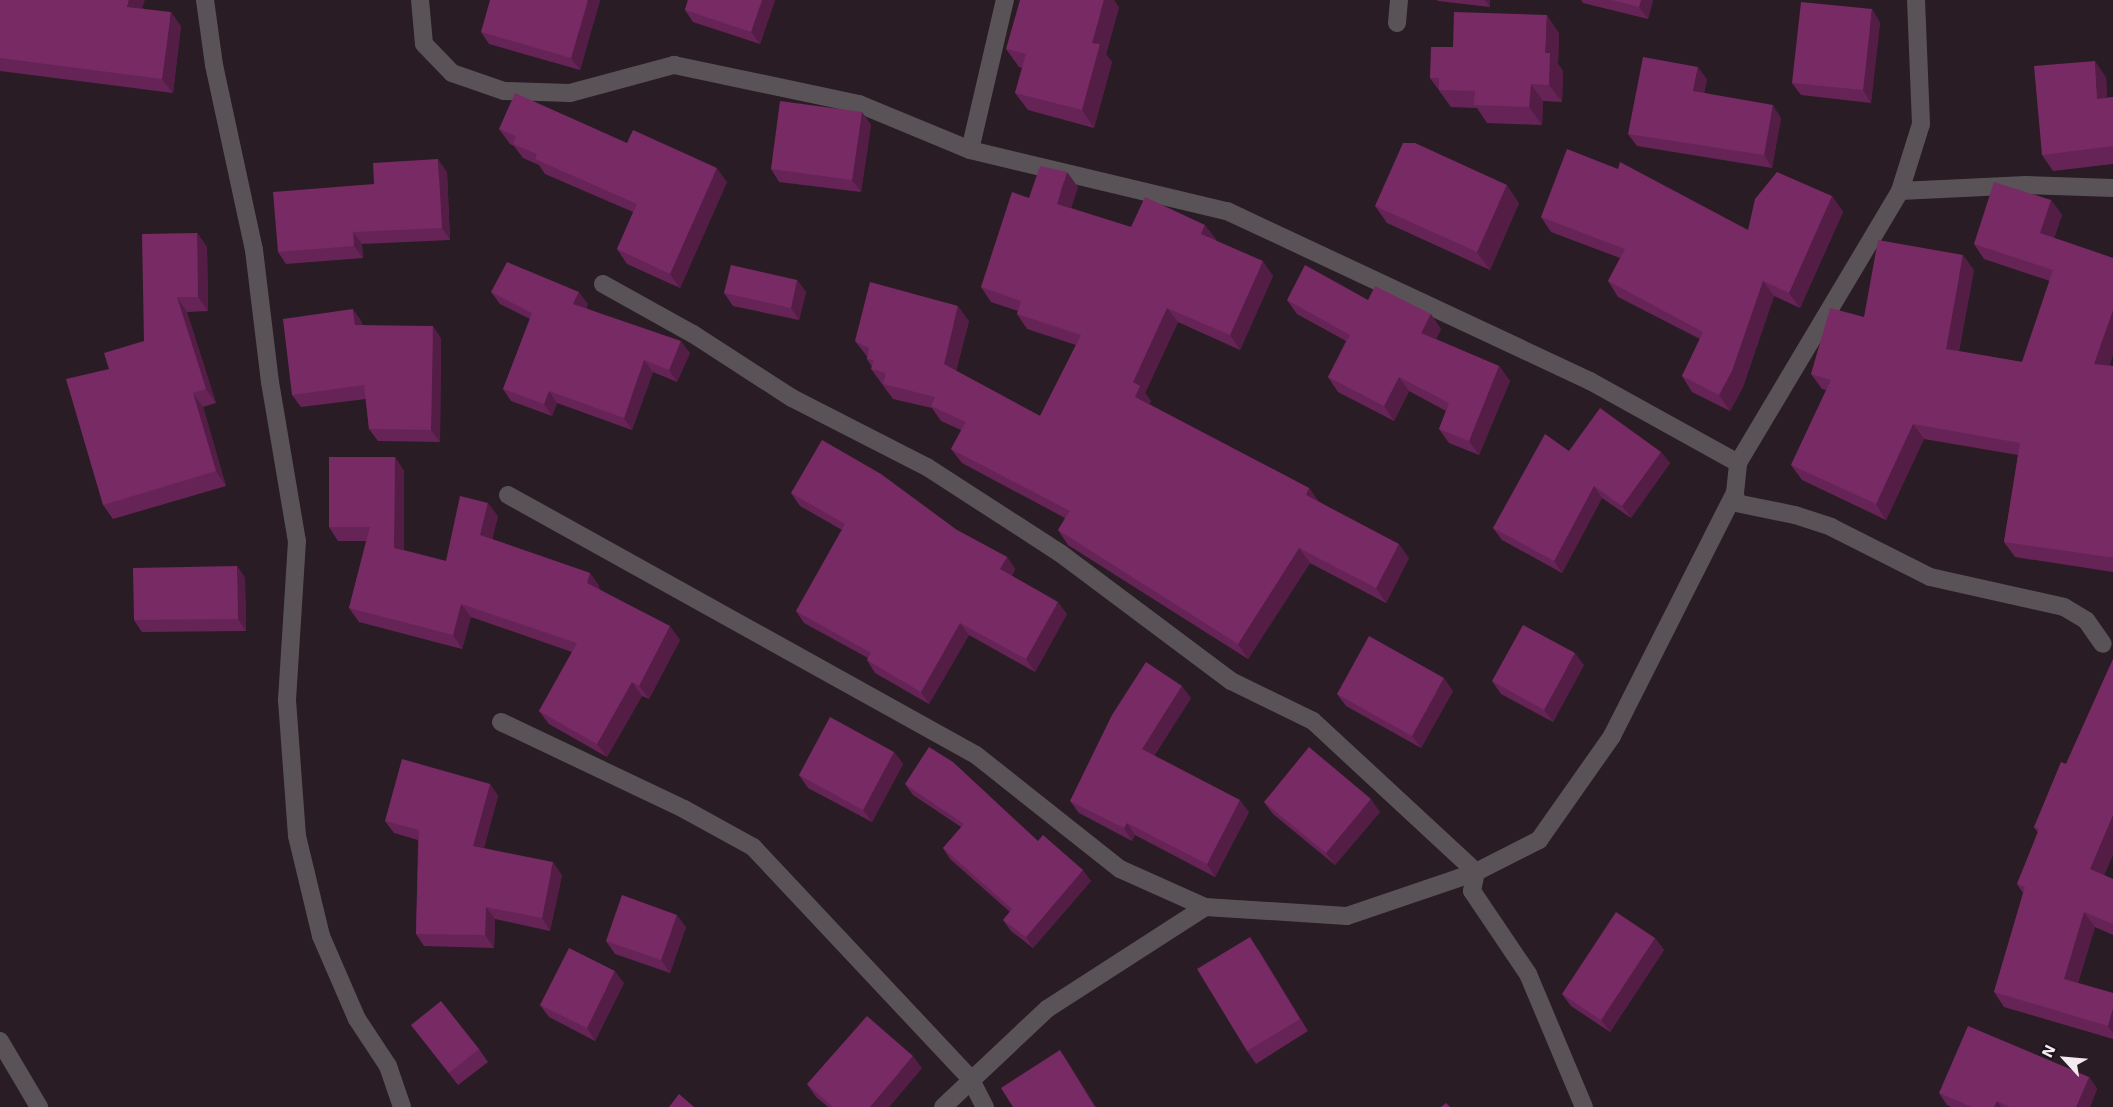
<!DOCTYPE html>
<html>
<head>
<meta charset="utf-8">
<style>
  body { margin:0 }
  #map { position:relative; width:2113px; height:1107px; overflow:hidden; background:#291c25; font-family:"Work Sans",sans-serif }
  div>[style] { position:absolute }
  .street>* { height:18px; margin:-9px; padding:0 9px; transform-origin:9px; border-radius:9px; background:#595357 }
  .wall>* { inset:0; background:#662456 }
  .shaded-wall>* { inset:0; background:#531d46 }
  .building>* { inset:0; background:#772a64 }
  span { translate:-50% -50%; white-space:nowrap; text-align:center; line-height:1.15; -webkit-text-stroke:6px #1f131b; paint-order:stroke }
  .north { position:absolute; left:2035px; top:1029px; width:60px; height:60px; -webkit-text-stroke:4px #1f131b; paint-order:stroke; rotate:296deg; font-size:16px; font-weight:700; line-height:24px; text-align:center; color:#f4ebf1 }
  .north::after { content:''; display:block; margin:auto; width:21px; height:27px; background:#f4ebf1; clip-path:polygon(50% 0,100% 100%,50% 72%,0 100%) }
</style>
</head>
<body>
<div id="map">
  <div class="street">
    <div style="left:205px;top:0;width:66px;rotate:82.1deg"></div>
    <div style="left:214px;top:65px;width:189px;rotate:77.8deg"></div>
    <div style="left:254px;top:250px;width:133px;rotate:83.1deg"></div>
    <div style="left:270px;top:382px;width:161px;rotate:80.4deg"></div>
    <div style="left:297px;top:541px;width:159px;rotate:93.6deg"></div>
    <div style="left:287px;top:700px;width:136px;rotate:85.8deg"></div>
    <div style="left:297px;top:836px;width:103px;rotate:76.5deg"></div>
    <div style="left:321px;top:936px;width:90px;rotate:66.6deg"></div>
    <div style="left:357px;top:1019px;width:56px;rotate:56.6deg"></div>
    <div style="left:388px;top:1066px;width:43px;rotate:71.1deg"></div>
    <div style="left:420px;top:0;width:44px;rotate:84.8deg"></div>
    <div style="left:424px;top:44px;width:40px;rotate:46deg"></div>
    <div style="left:452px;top:73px;width:55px;rotate:19.1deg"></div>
    <div style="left:504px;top:91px;width:66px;rotate:1.7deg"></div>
    <div style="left:570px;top:93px;width:108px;rotate:-15.1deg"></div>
    <div style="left:674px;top:65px;width:189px;rotate:11.9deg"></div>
    <div style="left:859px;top:104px;width:120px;rotate:22.5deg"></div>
    <div style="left:970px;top:150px;width:264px;rotate:13.4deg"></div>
    <div style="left:1227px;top:211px;width:401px;rotate:25.1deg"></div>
    <div style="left:1590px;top:381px;width:169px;rotate:29deg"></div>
    <div style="left:1397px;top:23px;width:23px;rotate:-85deg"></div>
    <div style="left:970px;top:150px;width:154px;rotate:-76.9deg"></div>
    <div style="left:1900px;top:191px;width:126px;rotate:-2.7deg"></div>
    <div style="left:2026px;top:185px;width:87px;rotate:2deg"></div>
    <div style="left:603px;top:284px;width:103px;rotate:29.1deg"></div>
    <div style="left:693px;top:334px;width:118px;rotate:32.9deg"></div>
    <div style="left:792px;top:398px;width:152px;rotate:27.1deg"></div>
    <div style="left:927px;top:467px;width:158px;rotate:32.9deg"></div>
    <div style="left:1060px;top:553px;width:214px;rotate:36.8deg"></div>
    <div style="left:1231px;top:681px;width:91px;rotate:26deg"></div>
    <div style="left:1313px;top:721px;width:222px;rotate:42.8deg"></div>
    <div style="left:1735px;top:493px;width:10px;rotate:84deg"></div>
    <div style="left:1736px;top:503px;width:60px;rotate:11.5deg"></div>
    <div style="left:1795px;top:515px;width:38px;rotate:18deg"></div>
    <div style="left:1831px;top:527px;width:111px;rotate:26.8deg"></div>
    <div style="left:1930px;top:577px;width:137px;rotate:12.6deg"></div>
    <div style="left:2064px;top:607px;width:26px;rotate:31deg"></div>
    <div style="left:2086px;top:620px;width:29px;rotate:55deg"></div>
    <div style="left:508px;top:495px;width:535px;rotate:29.05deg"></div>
    <div style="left:976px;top:755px;width:184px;rotate:38.4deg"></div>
    <div style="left:1120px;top:869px;width:93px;rotate:24.1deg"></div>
    <div style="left:501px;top:722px;width:203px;rotate:25.4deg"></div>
    <div style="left:684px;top:809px;width:79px;rotate:28.8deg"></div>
    <div style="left:753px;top:847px;width:317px;rotate:46.8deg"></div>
    <div style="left:970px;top:1078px;width:33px;rotate:63deg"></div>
    <div style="left:1476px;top:872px;width:19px;rotate:102deg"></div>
    <div style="left:1472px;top:891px;width:100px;rotate:56deg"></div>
    <div style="left:1528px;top:974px;width:144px;rotate:67.2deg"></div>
    <div style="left:0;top:1041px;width:77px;rotate:59.4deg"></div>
    <div style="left:943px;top:1107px;width:143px;rotate:-43.3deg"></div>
    <div style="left:1047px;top:1009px;width:188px;rotate:-32.8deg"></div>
    <div style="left:1205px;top:907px;width:142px;rotate:3.6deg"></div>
    <div style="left:1347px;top:916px;width:136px;rotate:-18.8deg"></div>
    <div style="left:1476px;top:872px;width:71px;rotate:-26.9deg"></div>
    <div style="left:1539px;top:840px;width:127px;rotate:-54.9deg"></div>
    <div style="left:1612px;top:736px;width:272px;rotate:-63.2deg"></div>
    <div style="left:1735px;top:493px;width:30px;rotate:-84deg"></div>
    <div style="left:1738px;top:463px;width:317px;rotate:-59.2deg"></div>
    <div style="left:1900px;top:191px;width:70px;rotate:-72.6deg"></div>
    <div style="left:1921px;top:124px;width:124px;rotate:-92.3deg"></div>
  </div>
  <div class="wall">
    <div style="clip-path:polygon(0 0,142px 8px,181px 26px,173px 93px,0 71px)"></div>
    <div style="clip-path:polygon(600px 0,580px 70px,489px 44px,481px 32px)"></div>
    <div style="clip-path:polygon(688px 0,775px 0,760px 44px,693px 22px,685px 10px)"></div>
    <div style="clip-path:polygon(1437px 0,1490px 0,1490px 7px,1438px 1px)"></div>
    <div style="clip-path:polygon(1581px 0,1653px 0,1648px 19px,1583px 3px)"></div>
    <div style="clip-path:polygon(1119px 7px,1106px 54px,1112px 62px,1094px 128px,1028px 110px,1015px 93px,1022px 68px,1019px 67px,1006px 49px)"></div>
    <div style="clip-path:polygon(1880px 22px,1871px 103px,1801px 95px,1792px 83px)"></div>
    <div style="clip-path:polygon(1559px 33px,1558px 64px,1563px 71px,1562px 102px,1543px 101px,1542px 125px,1487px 123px,1477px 108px,1451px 107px,1430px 78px,1453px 47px)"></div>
    <div style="clip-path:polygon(2106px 77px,2107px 98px,2113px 97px,2113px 164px,2053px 171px,2042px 155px)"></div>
    <div style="clip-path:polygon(1707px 79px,1704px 93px,1781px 118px,1772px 168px,1637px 146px,1628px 134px)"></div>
    <div style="clip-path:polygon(862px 112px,871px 125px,861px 192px,779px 182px,771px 169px)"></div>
    <div style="clip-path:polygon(499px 129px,627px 143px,727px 182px,680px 288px,627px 264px,617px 249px,633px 212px,545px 174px,539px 165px,523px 158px,514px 146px,510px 144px)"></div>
    <div style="clip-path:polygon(447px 172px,450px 240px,362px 244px,363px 258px,286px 264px,278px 252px)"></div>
    <div style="clip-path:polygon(1078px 187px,1071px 208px,1131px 227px,1216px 239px,1215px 240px,1273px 276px,1240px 350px,1178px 322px,1145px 393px,1151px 401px,1149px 404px,1309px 488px,1318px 501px,1409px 558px,1386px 603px,1310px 563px,1248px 659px,1068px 545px,1058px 530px,1065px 518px,962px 463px,951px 449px,961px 430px,941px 421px,932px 408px,893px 399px,871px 369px,872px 367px,867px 359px,867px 356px,866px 355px,855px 341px,969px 321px,956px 371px,1040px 416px,1076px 345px,1027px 329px,1017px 314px,1018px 311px,991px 302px,981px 287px,1029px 198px)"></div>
    <div style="clip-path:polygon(1832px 196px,1843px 212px,1800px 308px,1774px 296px,1743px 387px,1730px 411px,1692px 392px,1682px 376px,1700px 339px,1618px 297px,1608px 281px,1620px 258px,1551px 232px,1541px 217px,1748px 230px)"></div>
    <div style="clip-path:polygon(2051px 200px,2062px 215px,2054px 238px,2113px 258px,2113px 355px,2109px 365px,2113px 366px,2113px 572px,2015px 557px,2004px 542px,2018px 455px,1924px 439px,1886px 520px,1802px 480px,1791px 465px,1826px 390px,1822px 389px,1811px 374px,1864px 317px,1974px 270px,1959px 351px,2022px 362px,2050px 281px,1984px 259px,1974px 244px)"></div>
    <div style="clip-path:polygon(1519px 203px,1490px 270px,1387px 223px,1375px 206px)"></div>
    <div style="clip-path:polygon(197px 233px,207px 247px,208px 311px,187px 312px,216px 403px,203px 407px,226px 486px,113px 519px,103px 505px,144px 341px)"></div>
    <div style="clip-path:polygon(797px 280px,806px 292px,799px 320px,733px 306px,724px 293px)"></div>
    <div style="clip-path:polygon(491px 292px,588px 304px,586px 308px,690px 353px,677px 382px,653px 372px,632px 430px,557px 403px,552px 416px,511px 401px,503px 389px,530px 319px,500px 304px)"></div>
    <div style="clip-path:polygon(1287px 300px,1368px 300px,1441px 329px,1436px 339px,1499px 366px,1510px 381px,1479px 455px,1449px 443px,1439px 429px,1446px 411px,1409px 391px,1394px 421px,1338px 392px,1328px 377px,1346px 341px,1297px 314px)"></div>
    <div style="clip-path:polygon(362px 322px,362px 325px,441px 338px,440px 442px,378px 441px,369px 429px,366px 399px,301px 407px,292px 395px)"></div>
    <div style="clip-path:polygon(1569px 451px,1661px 452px,1670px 463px,1631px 518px,1602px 498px,1562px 573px,1502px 540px,1493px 528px)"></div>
    <div style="clip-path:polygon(395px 457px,404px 471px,404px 550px,446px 561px,498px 516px,492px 539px,590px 573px,599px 586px,599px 589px,680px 640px,649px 699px,642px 696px,607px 757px,549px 724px,539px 711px,572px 652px,471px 617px,462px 649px,359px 622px,349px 608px,366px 541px,338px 541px,329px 527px)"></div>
    <div style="clip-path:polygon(791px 493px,957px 530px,1007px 557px,1015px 569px,1012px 576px,1067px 614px,1035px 672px,969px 635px,929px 704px,875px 673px,867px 660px,868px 658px,804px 623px,796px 611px,842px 530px,800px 506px)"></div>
    <div style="clip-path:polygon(237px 566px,245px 578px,246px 631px,142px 632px,134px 620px)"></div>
    <div style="clip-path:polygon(2113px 659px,2113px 855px,2104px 875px,2113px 879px,2113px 935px,2095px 927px,2078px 983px,2113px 993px,2113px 1039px,2004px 1007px,1994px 992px,2023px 893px,2017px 884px,2038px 833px,2034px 827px,2066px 764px)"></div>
    <div style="clip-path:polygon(1584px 665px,1553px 722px,1501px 694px,1492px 681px)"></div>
    <div style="clip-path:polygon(1453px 691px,1421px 748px,1346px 706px,1337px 694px)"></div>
    <div style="clip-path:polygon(1191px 698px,1154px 756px,1249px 812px,1215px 877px,1135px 835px,1132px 841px,1079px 813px,1070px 801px)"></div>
    <div style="clip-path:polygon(894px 752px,903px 764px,872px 822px,808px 788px,799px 775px)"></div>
    <div style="clip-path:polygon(490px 784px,498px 796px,484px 848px,562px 875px,550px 931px,495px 919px,494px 948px,424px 946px,416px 934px,418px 840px,394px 833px,385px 821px)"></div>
    <div style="clip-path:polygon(905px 784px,1038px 841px,1091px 881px,1033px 948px,1011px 931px,1003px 920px,1010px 912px,950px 859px,943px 848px,961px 827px,913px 795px)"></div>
    <div style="clip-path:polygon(1264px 802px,1380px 812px,1335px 865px,1273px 814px)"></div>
    <div style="clip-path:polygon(686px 927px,670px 973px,615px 954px,606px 941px)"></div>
    <div style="clip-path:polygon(1655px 938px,1664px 950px,1610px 1032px,1571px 1006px,1562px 994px)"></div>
    <div style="clip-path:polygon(1258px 949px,1308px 1031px,1256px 1064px,1247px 1051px)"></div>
    <div style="clip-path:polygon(624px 983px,595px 1041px,549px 1017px,540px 1005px)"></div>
    <div style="clip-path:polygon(411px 1025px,479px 1049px,488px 1062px,458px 1085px)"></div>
    <div style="clip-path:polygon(922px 1068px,889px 1107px,828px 1107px,816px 1097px,807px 1084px)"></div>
    <div style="clip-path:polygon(2089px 1077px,2097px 1089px,2090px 1107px,1951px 1107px,1947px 1105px,1939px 1093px)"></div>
  </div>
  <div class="shaded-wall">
    <div style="clip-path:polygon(129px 0,145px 0,137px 21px,127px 7px)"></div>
    <div style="clip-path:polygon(588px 0,600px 0,580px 70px,571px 58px)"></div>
    <div style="clip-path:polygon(762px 0,775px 0,760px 44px,751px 32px)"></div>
    <div style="clip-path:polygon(1104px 0,1114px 0,1119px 7px,1106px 54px,1112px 62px,1094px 128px,1082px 110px,1092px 43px)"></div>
    <div style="clip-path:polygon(1485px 0,1490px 0,1490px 7px)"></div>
    <div style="clip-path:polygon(1641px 0,1653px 0,1648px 19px,1639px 7px)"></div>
    <div style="clip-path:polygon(1872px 9px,1880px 22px,1871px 103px,1863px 90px)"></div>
    <div style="clip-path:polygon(171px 12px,181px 26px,173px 93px,162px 79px)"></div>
    <div style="clip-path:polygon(1547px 15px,1559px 33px,1558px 64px,1563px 71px,1562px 102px,1549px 85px,1545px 53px)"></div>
    <div style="clip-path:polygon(2095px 61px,2106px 77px,2108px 115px,2097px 99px)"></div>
    <div style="clip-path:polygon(1698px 67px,1707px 79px,1702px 104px,1693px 91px)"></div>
    <div style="clip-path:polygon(1531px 84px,1543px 101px,1542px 125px,1529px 107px)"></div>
    <div style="clip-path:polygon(1773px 105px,1781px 118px,1772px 168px,1764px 155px)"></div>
    <div style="clip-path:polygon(862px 112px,871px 125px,861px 192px,852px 180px)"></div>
    <div style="clip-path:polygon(438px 159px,447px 172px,450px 240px,442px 228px)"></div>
    <div style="clip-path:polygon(717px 168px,727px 182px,680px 288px,670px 274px)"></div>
    <div style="clip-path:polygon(1067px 172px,1078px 187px,1067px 219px,1057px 204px)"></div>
    <div style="clip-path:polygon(1507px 185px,1519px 203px,1490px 270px,1477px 252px)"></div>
    <div style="clip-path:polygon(1832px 196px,1843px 212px,1800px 308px,1789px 293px)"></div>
    <div style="clip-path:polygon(2051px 200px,2062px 215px,2051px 248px,2040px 233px)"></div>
    <div style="clip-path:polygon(1205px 225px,1216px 239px,1211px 249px,1201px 234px)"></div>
    <div style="clip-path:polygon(353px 232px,362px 244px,363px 258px,354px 246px)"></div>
    <div style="clip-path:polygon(197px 233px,207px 247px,208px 311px,198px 297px)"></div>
    <div style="clip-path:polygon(1963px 255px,1974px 270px,1956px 364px,1946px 349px)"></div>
    <div style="clip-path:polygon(1263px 261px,1273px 276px,1240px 350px,1230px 335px)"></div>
    <div style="clip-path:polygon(797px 280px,806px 292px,799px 320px,791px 308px)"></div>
    <div style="clip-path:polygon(1763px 281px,1774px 296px,1743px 387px,1730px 411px,1719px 395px)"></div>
    <div style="clip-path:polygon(579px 292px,588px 304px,582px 316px,573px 304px)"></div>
    <div style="clip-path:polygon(177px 297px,187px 312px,216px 403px,206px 389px)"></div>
    <div style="clip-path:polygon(958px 306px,969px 321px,954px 379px,944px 364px)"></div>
    <div style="clip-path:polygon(1167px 308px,1178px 322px,1145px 393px,1151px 401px,1145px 411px,1135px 397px,1133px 382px)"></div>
    <div style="clip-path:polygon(353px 309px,362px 322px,364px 337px,355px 325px)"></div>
    <div style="clip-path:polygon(2113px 310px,2113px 355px,2105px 379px,2094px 364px)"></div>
    <div style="clip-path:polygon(1431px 314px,1441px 329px,1431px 348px,1421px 333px)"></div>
    <div style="clip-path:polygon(433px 326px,441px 338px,440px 442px,431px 430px)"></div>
    <div style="clip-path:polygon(681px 341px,690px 353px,677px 382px,669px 370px)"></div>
    <div style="clip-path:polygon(644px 360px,653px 372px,632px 430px,624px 418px)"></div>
    <div style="clip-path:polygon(1499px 366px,1510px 381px,1479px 455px,1469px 441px)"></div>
    <div style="clip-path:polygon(1399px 377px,1409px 391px,1394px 421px,1384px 406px)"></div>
    <div style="clip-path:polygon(549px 391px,557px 403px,552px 416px,544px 404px)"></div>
    <div style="clip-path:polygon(193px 393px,203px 407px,226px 486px,216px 471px)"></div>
    <div style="clip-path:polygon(1913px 424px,1924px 439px,1886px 520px,1876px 504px)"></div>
    <div style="clip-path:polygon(1661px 452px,1670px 463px,1631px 518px,1622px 506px)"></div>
    <div style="clip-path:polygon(395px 457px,404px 471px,404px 561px,394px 548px)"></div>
    <div style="clip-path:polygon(1594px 486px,1602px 498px,1562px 573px,1554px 561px)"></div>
    <div style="clip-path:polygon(1309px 488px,1320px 503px,1306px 495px)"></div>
    <div style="clip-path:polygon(488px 503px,498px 516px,490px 549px,480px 535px)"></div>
    <div style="clip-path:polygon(1399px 544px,1409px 558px,1386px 603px,1376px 588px)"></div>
    <div style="clip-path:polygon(1299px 548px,1310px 563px,1248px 659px,1238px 644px)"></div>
    <div style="clip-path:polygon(1007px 557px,1015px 569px,1009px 582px,1000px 569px)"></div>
    <div style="clip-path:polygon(237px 566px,245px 578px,246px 631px,238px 619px)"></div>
    <div style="clip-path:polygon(590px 573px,599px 586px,596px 596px,587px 583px)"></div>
    <div style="clip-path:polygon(1058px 602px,1067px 614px,1035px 672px,1026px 659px)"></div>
    <div style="clip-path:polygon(461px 604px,471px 617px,462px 649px,453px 635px)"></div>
    <div style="clip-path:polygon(960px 623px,969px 635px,929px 704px,921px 692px)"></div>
    <div style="clip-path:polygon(670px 626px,680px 640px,649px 699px,639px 686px)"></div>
    <div style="clip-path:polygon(1575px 653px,1584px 665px,1553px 722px,1544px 710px)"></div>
    <div style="clip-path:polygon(1444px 678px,1453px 691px,1421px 748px,1412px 736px)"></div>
    <div style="clip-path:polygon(632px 682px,642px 696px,607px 757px,597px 744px)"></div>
    <div style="clip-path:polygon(1182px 686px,1191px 698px,1150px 761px,1142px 749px)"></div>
    <div style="clip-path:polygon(894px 752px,903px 764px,872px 822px,863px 810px)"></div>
    <div style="clip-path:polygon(490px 784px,498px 796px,481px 858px,473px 846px)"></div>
    <div style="clip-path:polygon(1371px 799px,1380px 812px,1335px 865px,1326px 853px)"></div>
    <div style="clip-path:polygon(1240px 800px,1249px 812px,1215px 877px,1207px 864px)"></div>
    <div style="clip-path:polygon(2113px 815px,2113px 855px,2100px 884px,2090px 869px)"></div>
    <div style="clip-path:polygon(1127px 823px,1135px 835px,1132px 841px,1124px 828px)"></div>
    <div style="clip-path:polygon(553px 862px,562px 875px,550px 931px,542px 918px)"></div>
    <div style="clip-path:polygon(1083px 870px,1091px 881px,1033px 948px,1026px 937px)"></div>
    <div style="clip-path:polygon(486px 907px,495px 919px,494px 948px,485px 935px)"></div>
    <div style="clip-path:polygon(2084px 912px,2095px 927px,2074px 995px,2064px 979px)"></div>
    <div style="clip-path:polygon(677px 915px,686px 927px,670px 973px,661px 960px)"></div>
    <div style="clip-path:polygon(1250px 937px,1258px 949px,1308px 1031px,1300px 1019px)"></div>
    <div style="clip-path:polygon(1655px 938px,1664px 950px,1610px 1032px,1601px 1020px)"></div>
    <div style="clip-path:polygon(615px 971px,624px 983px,595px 1041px,587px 1028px)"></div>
    <div style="clip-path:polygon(2113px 1008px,2113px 1033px,2108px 1026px)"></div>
    <div style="clip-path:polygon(1060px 1050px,1068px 1062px,1096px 1107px,1095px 1107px)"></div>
    <div style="clip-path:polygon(913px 1056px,922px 1068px,889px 1107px,870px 1107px)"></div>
    <div style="clip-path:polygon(2089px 1077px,2097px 1089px,2090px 1107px,2076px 1107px)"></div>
    <div style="clip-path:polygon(1997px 1101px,2001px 1107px,1994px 1107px)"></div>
  </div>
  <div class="building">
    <div style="clip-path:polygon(0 0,129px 0,127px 7px,171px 12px,162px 79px,0 58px)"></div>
    <div style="clip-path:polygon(490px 0,588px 0,571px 58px,481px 32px)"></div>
    <div style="clip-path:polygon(688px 0,762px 0,751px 32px,685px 10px)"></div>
    <div style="clip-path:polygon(1020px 0,1104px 0,1092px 43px,1100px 44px,1082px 110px,1015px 93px,1026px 54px,1006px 49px)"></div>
    <div style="clip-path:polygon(1612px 0,1641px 0,1639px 7px)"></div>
    <div style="clip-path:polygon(1801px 2px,1872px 9px,1863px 90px,1792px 83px)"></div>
    <div style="clip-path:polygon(1454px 12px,1547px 15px,1545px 53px,1550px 53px,1549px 85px,1531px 84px,1529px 107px,1474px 105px,1475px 91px,1439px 90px,1439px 78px,1430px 78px,1431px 47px,1453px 47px)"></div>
    <div style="clip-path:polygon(1643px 57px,1698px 67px,1693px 91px,1773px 105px,1764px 155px,1628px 134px)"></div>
    <div style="clip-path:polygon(2095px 61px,2097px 99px,2113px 97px,2113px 146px,2042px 155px,2034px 66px)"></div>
    <div style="clip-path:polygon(515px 93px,627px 143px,633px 130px,717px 168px,670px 274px,617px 249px,637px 204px,535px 159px,537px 154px,513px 144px,516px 136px,499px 129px)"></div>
    <div style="clip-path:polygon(780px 101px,862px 112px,852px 180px,771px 169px)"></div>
    <div style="clip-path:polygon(1403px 143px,1415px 143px,1507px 185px,1477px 252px,1375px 206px)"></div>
    <div style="clip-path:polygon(1567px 149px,1618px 169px,1620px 162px,1748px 230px,1755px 199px,1777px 172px,1832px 196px,1789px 293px,1763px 281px,1732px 371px,1719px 395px,1682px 376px,1703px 332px,1608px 281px,1625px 249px,1541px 217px)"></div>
    <div style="clip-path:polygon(438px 159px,442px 228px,353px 232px,354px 246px,278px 252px,273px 192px,374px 184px,373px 163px)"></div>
    <div style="clip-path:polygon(1040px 166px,1067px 172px,1057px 204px,1131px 227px,1145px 197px,1205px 225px,1201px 234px,1263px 261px,1230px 335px,1167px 308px,1133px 382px,1140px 386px,1135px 397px,1309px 488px,1306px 495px,1399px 544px,1376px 588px,1299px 548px,1238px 644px,1058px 530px,1070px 511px,951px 449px,966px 422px,931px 406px,935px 397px,883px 384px,886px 373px,871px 369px,874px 360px,867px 359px,869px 348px,855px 341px,870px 282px,958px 306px,944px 364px,1040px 416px,1081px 335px,1017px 314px,1021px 301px,981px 287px,1012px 192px,1029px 198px)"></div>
    <div style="clip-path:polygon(1994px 182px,2051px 200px,2040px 233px,2113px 258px,2113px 310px,2094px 364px,2113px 366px,2113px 557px,2108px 557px,2004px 542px,2020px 443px,1913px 424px,1876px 504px,1791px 465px,1831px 380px,1811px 374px,1830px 308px,1864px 317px,1878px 240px,1963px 255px,1946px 349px,2022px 362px,2053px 270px,1974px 244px)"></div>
    <div style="clip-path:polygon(197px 233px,198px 297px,177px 297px,206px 389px,193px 393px,216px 471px,103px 505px,66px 379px,109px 369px,104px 353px,144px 341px,142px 234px)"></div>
    <div style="clip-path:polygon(507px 262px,579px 292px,573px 304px,681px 341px,669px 370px,644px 360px,624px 418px,549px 391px,544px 404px,503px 389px,532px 313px,491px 292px)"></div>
    <div style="clip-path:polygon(731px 265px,797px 280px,791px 308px,724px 293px)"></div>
    <div style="clip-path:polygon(1305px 265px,1368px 300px,1375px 286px,1431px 314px,1421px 333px,1499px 366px,1469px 441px,1439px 429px,1449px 403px,1399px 377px,1384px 406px,1328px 377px,1350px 335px,1287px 300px)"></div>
    <div style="clip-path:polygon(353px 309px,355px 325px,433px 326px,431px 430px,369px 429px,364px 385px,292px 395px,283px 319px)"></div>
    <div style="clip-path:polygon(1600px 408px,1661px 452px,1622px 506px,1594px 486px,1554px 561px,1493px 528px,1545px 434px,1569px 451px)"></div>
    <div style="clip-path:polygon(822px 440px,881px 474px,957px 530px,1007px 557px,1000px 569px,1058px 602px,1026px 659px,960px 623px,921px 692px,867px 660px,871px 653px,796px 611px,845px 524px,791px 493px)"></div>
    <div style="clip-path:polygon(329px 457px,395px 457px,394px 548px,446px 561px,460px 496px,488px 503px,480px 535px,590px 573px,587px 583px,670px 626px,639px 686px,632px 682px,597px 744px,539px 711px,577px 643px,461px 604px,453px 635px,349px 608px,370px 527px,329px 527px)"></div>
    <div style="clip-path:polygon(237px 566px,238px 619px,134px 620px,133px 568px)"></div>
    <div style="clip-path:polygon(1523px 625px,1575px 653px,1544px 710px,1492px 681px)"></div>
    <div style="clip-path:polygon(1369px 636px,1444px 678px,1412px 736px,1337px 694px)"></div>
    <div style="clip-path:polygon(2113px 659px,2113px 815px,2090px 869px,2113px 879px,2113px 924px,2084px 912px,2064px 979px,2113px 993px,2113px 1008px,2108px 1026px,1994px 992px,2025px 887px,2017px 884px,2039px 829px,2034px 827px,2061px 762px,2066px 764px)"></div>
    <div style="clip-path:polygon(1146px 662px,1182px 686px,1142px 749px,1240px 800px,1207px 864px,1127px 823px,1124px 828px,1070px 801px,1112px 715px)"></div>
    <div style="clip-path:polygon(830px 717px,894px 752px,863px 810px,799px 775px)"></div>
    <div style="clip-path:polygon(929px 747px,953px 762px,1038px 841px,1043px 835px,1083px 870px,1026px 937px,1003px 920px,1012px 909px,943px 848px,964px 824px,905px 784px)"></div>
    <div style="clip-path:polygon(1309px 747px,1371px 799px,1326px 853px,1264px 802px)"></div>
    <div style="clip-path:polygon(402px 759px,490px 784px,473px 846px,553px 862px,542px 918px,486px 907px,485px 935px,416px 934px,419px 830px,385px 821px)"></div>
    <div style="clip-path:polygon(622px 895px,677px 915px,661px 960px,606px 941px)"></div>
    <div style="clip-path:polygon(1616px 912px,1655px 938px,1601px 1020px,1562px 994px)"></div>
    <div style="clip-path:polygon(1250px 937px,1300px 1019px,1247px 1051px,1197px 969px)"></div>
    <div style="clip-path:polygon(569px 948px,615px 971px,587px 1028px,540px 1005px)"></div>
    <div style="clip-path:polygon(441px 1001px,479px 1049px,449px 1073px,411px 1025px)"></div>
    <div style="clip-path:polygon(867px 1016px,913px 1056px,870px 1107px,833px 1107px,807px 1084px)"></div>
    <div style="clip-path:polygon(1968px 1026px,2089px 1077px,2076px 1107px,2010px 1107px,1997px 1101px,1994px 1107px,1972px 1107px,1939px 1093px)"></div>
    <div style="clip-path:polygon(1060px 1050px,1095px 1107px,1013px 1107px,1001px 1088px)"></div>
    <div style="clip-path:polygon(679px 1094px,694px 1107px,669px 1107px)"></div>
    <div style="clip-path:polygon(1446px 1103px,1450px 1107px,1441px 1107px)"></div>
  </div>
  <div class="north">N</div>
</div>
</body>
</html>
